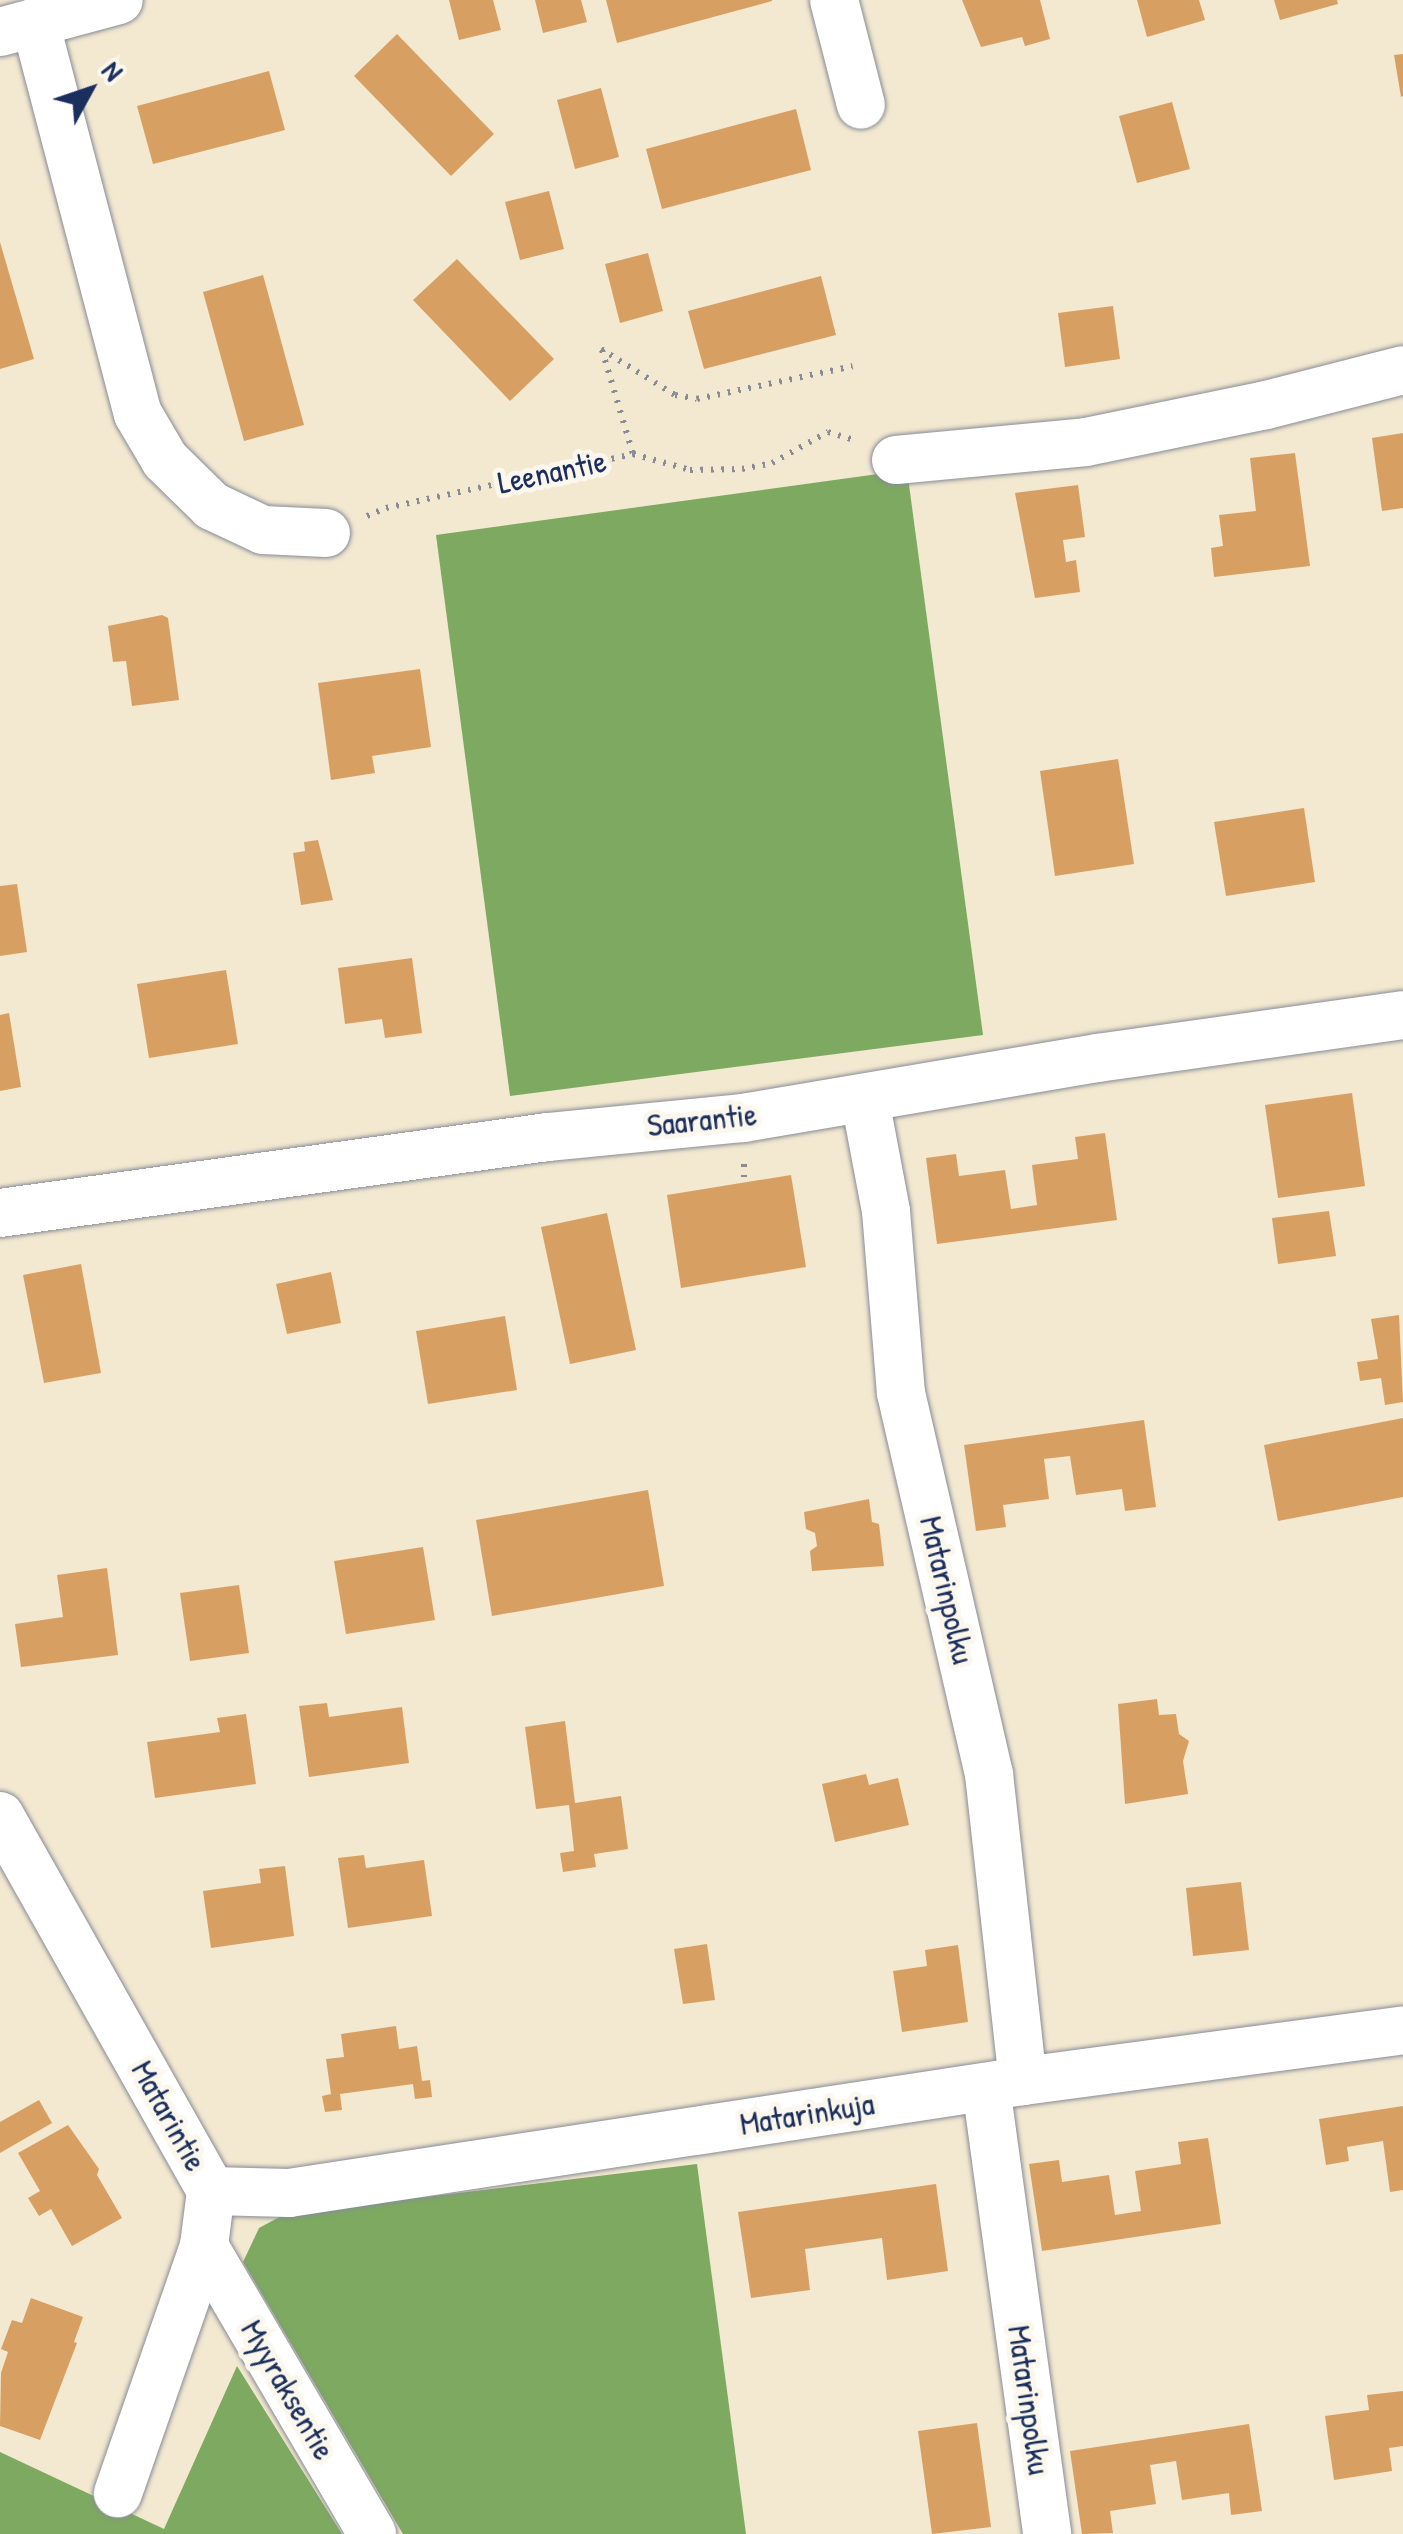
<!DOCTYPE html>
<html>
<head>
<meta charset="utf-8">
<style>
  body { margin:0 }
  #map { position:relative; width:1403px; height:2534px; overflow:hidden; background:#f3e8d0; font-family:"Patrick Hand",sans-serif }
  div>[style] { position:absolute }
  .forest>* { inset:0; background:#7ea961 }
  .building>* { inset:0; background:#d7a062 }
  .path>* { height:6px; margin-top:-3px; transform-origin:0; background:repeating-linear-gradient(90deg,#878c97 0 2.5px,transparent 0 10.5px) }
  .roads { filter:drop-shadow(0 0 2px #878c97) drop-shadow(0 0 2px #878c97) }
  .street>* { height:48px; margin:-24px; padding:0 24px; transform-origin:24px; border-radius:24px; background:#fff }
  span { translate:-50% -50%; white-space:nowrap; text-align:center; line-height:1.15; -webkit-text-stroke:10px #fbf7ec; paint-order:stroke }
  .street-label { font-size:32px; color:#1b2f5e }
  .north { position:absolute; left:40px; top:40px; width:100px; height:100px; -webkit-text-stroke:8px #fbf7ec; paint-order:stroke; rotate:50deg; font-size:28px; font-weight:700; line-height:40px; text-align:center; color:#1b2f5e }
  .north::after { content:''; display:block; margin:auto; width:35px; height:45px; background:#1b2f5e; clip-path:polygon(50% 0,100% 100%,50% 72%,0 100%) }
</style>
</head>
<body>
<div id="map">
  <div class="forest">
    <div style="clip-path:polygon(907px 470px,983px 1035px,510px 1096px,436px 535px)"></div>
    <div style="clip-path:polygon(697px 2164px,746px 2534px,403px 2534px,243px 2262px,259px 2228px,285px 2214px)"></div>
    <div style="clip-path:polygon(237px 2366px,342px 2534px,0 2534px,0 2452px,164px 2529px)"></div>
  </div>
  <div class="building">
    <div style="clip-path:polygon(449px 0,493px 0,501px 30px,459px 40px)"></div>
    <div style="clip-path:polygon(535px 0,581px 0,587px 22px,543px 33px)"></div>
    <div style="clip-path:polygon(606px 0,772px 0,772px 1px,617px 43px)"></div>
    <div style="clip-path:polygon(962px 0,1040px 0,1050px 39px,1025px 46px,1022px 37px,981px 47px)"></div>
    <div style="clip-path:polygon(1137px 0,1199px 0,1205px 20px,1147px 37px)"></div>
    <div style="clip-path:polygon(1274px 0,1337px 0,1338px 4px,1280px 20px)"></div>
    <div style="clip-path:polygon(397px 34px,494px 134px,451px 176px,354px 76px)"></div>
    <div style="clip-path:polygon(1403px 54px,1403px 96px,1401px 97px,1394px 55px)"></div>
    <div style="clip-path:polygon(269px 71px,285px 130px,153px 164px,137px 106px)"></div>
    <div style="clip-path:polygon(601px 88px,619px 157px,575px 169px,557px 100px)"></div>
    <div style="clip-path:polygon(1172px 102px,1190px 169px,1137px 183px,1119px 116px)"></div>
    <div style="clip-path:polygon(796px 109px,811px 170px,662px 209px,646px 149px)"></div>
    <div style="clip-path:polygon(549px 191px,564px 249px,520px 260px,505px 202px)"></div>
    <div style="clip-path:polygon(0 242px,34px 359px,0 369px)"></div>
    <div style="clip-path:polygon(648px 253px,663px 311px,620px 323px,605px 264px)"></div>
    <div style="clip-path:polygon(457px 259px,554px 359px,510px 401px,413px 300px)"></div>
    <div style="clip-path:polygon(263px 275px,304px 425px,244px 441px,203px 292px)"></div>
    <div style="clip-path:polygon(821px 276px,836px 335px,704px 369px,688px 311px)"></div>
    <div style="clip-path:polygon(1113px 306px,1120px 359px,1065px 367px,1058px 313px)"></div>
    <div style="clip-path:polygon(1403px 433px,1403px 508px,1382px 511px,1372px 438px)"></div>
    <div style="clip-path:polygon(1295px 453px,1310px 566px,1214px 577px,1211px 548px,1223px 546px,1219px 515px,1256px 511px,1250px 458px)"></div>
    <div style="clip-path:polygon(1078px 485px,1085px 537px,1063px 540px,1066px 562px,1076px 560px,1080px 592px,1035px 598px,1015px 493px)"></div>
    <div style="clip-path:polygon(162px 615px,168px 618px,179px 700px,132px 706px,126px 661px,113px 662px,108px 626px)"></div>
    <div style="clip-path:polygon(420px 669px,431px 747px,372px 756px,375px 773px,331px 780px,318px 683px)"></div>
    <div style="clip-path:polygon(1118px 759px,1134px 864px,1055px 876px,1040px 771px)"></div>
    <div style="clip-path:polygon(1304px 808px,1315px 882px,1226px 896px,1214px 822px)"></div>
    <div style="clip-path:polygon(318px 840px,333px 900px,301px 905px,293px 853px,305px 851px,304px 842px)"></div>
    <div style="clip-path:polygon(17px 884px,27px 952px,0 956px,0 886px)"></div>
    <div style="clip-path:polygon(412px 958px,422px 1033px,385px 1038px,382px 1019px,345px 1024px,338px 968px)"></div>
    <div style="clip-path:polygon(226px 970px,238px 1044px,149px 1058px,137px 984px)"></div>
    <div style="clip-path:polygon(9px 1013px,21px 1087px,0 1091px,0 1015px)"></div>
    <div style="clip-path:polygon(1352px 1093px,1365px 1186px,1278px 1198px,1265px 1105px)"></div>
    <div style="clip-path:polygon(1105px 1133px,1117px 1220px,937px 1244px,926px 1158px,956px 1154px,959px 1176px,1005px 1170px,1011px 1209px,1037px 1205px,1032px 1165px,1078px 1159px,1075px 1137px)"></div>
    <div style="clip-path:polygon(791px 1175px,806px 1267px,681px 1288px,667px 1195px)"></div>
    <div style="clip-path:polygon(1329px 1211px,1336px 1256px,1278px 1264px,1272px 1218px)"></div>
    <div style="clip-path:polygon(607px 1213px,636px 1350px,570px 1364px,541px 1227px)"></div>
    <div style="clip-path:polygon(81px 1264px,101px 1373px,44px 1383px,23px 1275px)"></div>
    <div style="clip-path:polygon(331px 1272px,341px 1323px,287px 1334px,276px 1284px)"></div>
    <div style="clip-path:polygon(1399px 1315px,1403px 1402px,1385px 1405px,1381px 1378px,1360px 1381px,1357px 1362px,1378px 1359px,1371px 1319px)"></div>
    <div style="clip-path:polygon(505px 1316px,517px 1390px,428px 1404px,416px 1331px)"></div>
    <div style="clip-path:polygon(1403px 1418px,1403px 1497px,1278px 1521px,1264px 1445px)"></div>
    <div style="clip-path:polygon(1144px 1420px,1156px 1507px,1125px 1511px,1122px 1489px,1076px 1495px,1070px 1456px,1044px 1459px,1049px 1499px,1003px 1505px,1006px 1527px,976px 1531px,964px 1445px)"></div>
    <div style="clip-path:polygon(648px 1490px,664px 1586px,492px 1616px,476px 1520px)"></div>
    <div style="clip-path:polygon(869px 1499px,872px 1522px,879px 1524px,884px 1566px,812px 1571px,810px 1551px,817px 1546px,815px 1533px,806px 1529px,804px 1512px)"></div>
    <div style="clip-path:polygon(423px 1547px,435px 1620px,346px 1634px,334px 1561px)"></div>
    <div style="clip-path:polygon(107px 1568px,118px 1655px,21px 1667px,15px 1624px,63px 1617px,57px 1575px)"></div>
    <div style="clip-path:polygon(239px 1585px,249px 1653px,190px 1661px,180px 1593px)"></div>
    <div style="clip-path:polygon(1157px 1699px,1159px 1715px,1176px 1714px,1179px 1734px,1189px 1741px,1183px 1761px,1188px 1794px,1125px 1804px,1118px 1704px)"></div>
    <div style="clip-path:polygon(327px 1703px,329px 1717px,402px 1707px,409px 1763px,309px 1777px,299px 1706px)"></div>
    <div style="clip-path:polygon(246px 1714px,256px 1784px,155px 1798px,147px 1742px,220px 1732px,217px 1718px)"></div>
    <div style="clip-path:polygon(565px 1721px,575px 1803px,621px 1796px,628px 1849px,594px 1854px,596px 1867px,563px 1872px,560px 1853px,574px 1851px,569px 1805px,536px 1809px,525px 1727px)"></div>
    <div style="clip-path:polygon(866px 1774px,869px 1785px,898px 1778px,909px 1825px,835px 1842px,822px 1784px)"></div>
    <div style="clip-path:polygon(364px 1855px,366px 1868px,424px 1860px,432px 1916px,348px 1928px,338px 1858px)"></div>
    <div style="clip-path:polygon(285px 1866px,294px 1936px,211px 1948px,203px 1891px,261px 1883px,259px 1869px)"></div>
    <div style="clip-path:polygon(1241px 1882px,1249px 1950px,1193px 1956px,1186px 1888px)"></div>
    <div style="clip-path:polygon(707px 1944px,715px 2000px,683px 2004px,674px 1949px)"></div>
    <div style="clip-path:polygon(958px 1945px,968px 2022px,902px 2032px,893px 1971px,927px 1966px,925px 1950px)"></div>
    <div style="clip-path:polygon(396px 2026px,399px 2049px,417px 2046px,422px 2081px,430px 2080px,432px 2097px,415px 2099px,413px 2084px,340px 2094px,342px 2110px,325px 2112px,322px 2096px,331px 2094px,326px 2059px,344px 2057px,341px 2034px)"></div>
    <div style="clip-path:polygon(39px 2100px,52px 2123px,0 2153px,0 2122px)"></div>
    <div style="clip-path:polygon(1403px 2106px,1403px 2190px,1390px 2192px,1383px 2141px,1347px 2147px,1349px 2161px,1326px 2165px,1319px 2119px)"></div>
    <div style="clip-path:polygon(68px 2125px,99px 2169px,97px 2175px,122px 2218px,72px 2246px,51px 2209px,39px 2216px,28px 2198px,40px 2191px,18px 2153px)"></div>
    <div style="clip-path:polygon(1208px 2138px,1221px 2224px,1042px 2251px,1029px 2164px,1059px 2160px,1062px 2182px,1109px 2175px,1115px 2215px,1141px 2211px,1135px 2171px,1181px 2164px,1178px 2142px)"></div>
    <div style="clip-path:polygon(936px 2184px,948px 2271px,887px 2280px,882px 2238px,805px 2249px,810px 2290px,751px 2298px,738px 2212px)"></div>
    <div style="clip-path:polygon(31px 2298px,83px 2317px,74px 2342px,77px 2343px,40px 2440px,0 2426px,1px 2373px,8px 2352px,1px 2349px,12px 2320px,22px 2323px)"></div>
    <div style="clip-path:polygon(1403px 2391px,1403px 2446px,1389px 2448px,1392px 2471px,1334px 2480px,1325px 2416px,1369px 2410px,1367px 2395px)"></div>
    <div style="clip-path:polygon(977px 2423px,991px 2527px,932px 2534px,918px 2431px)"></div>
    <div style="clip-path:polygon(1249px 2424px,1262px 2511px,1231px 2515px,1229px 2493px,1182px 2500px,1176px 2461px,1150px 2465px,1156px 2504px,1110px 2511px,1113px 2533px,1082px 2534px,1070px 2451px)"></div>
  </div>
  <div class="path">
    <div style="left:601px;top:349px;width:87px;rotate:31.9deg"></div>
    <div style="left:675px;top:395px;width:22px;rotate:10deg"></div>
    <div style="left:697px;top:399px;width:159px;rotate:-11.9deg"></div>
    <div style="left:602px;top:350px;width:109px;rotate:73.4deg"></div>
    <div style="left:367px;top:516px;width:21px;rotate:-23deg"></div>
    <div style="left:386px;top:508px;width:253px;rotate:-12.3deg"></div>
    <div style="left:633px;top:454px;width:59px;rotate:15.7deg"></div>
    <div style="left:690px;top:470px;width:52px;rotate:-1.1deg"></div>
    <div style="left:742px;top:469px;width:31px;rotate:-11deg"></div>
    <div style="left:772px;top:463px;width:64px;rotate:-29deg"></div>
    <div style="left:828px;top:432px;width:28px;rotate:17deg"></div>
    <div style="left:744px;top:1164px;width:19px;rotate:90deg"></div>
  </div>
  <div class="roads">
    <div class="street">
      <div style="left:834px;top:0;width:108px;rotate:75.6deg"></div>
      <div style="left:35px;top:22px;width:405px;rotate:75.3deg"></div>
      <div style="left:138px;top:414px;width:53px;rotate:59.6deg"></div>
      <div style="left:165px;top:460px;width:66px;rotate:44.4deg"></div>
      <div style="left:212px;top:506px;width:56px;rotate:25.2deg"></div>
      <div style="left:263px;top:530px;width:63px;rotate:2.7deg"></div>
      <div style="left:0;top:32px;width:123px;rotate:-15.1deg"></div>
      <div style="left:896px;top:460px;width:191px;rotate:-5.4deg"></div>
      <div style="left:1086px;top:442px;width:184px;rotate:-11.6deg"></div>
      <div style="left:1266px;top:405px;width:141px;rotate:-14.3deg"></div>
      <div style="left:865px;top:1100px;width:113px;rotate:79.3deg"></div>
      <div style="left:886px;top:1211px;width:183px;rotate:85.3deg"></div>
      <div style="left:901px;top:1393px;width:391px;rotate:77deg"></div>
      <div style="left:989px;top:1774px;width:309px;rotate:83.7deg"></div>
      <div style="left:0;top:1213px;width:553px;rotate:-7.9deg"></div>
      <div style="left:548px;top:1137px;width:196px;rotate:-5.6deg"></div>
      <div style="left:743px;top:1118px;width:360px;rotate:-9.6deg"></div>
      <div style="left:1098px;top:1058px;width:308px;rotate:-8deg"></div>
      <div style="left:0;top:1816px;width:430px;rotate:60.6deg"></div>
      <div style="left:211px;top:2191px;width:55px;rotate:97.3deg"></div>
      <div style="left:204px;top:2246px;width:262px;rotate:109.2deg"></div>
      <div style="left:986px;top:2087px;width:451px;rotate:82.2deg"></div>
      <div style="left:211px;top:2191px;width:78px;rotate:1.5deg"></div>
      <div style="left:289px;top:2193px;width:742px;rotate:-8.68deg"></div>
      <div style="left:1023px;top:2081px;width:383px;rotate:-7.6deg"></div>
      <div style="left:204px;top:2246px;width:333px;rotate:59.7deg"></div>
    </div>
  </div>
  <div class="street-label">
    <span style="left:552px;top:472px;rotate:-12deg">Leenantie</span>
    <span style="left:702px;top:1120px;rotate:-6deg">Saarantie</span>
    <span style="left:947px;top:1590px;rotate:77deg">Matarinpolku</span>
    <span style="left:807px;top:2114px;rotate:-9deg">Matarinkuja</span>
    <span style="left:169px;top:2116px;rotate:61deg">Matarintie</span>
    <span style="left:288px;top:2390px;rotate:60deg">Myyraksentie</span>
    <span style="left:1029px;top:2400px;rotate:82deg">Matarinpolku</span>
  </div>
  <div class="north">N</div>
</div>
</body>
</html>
